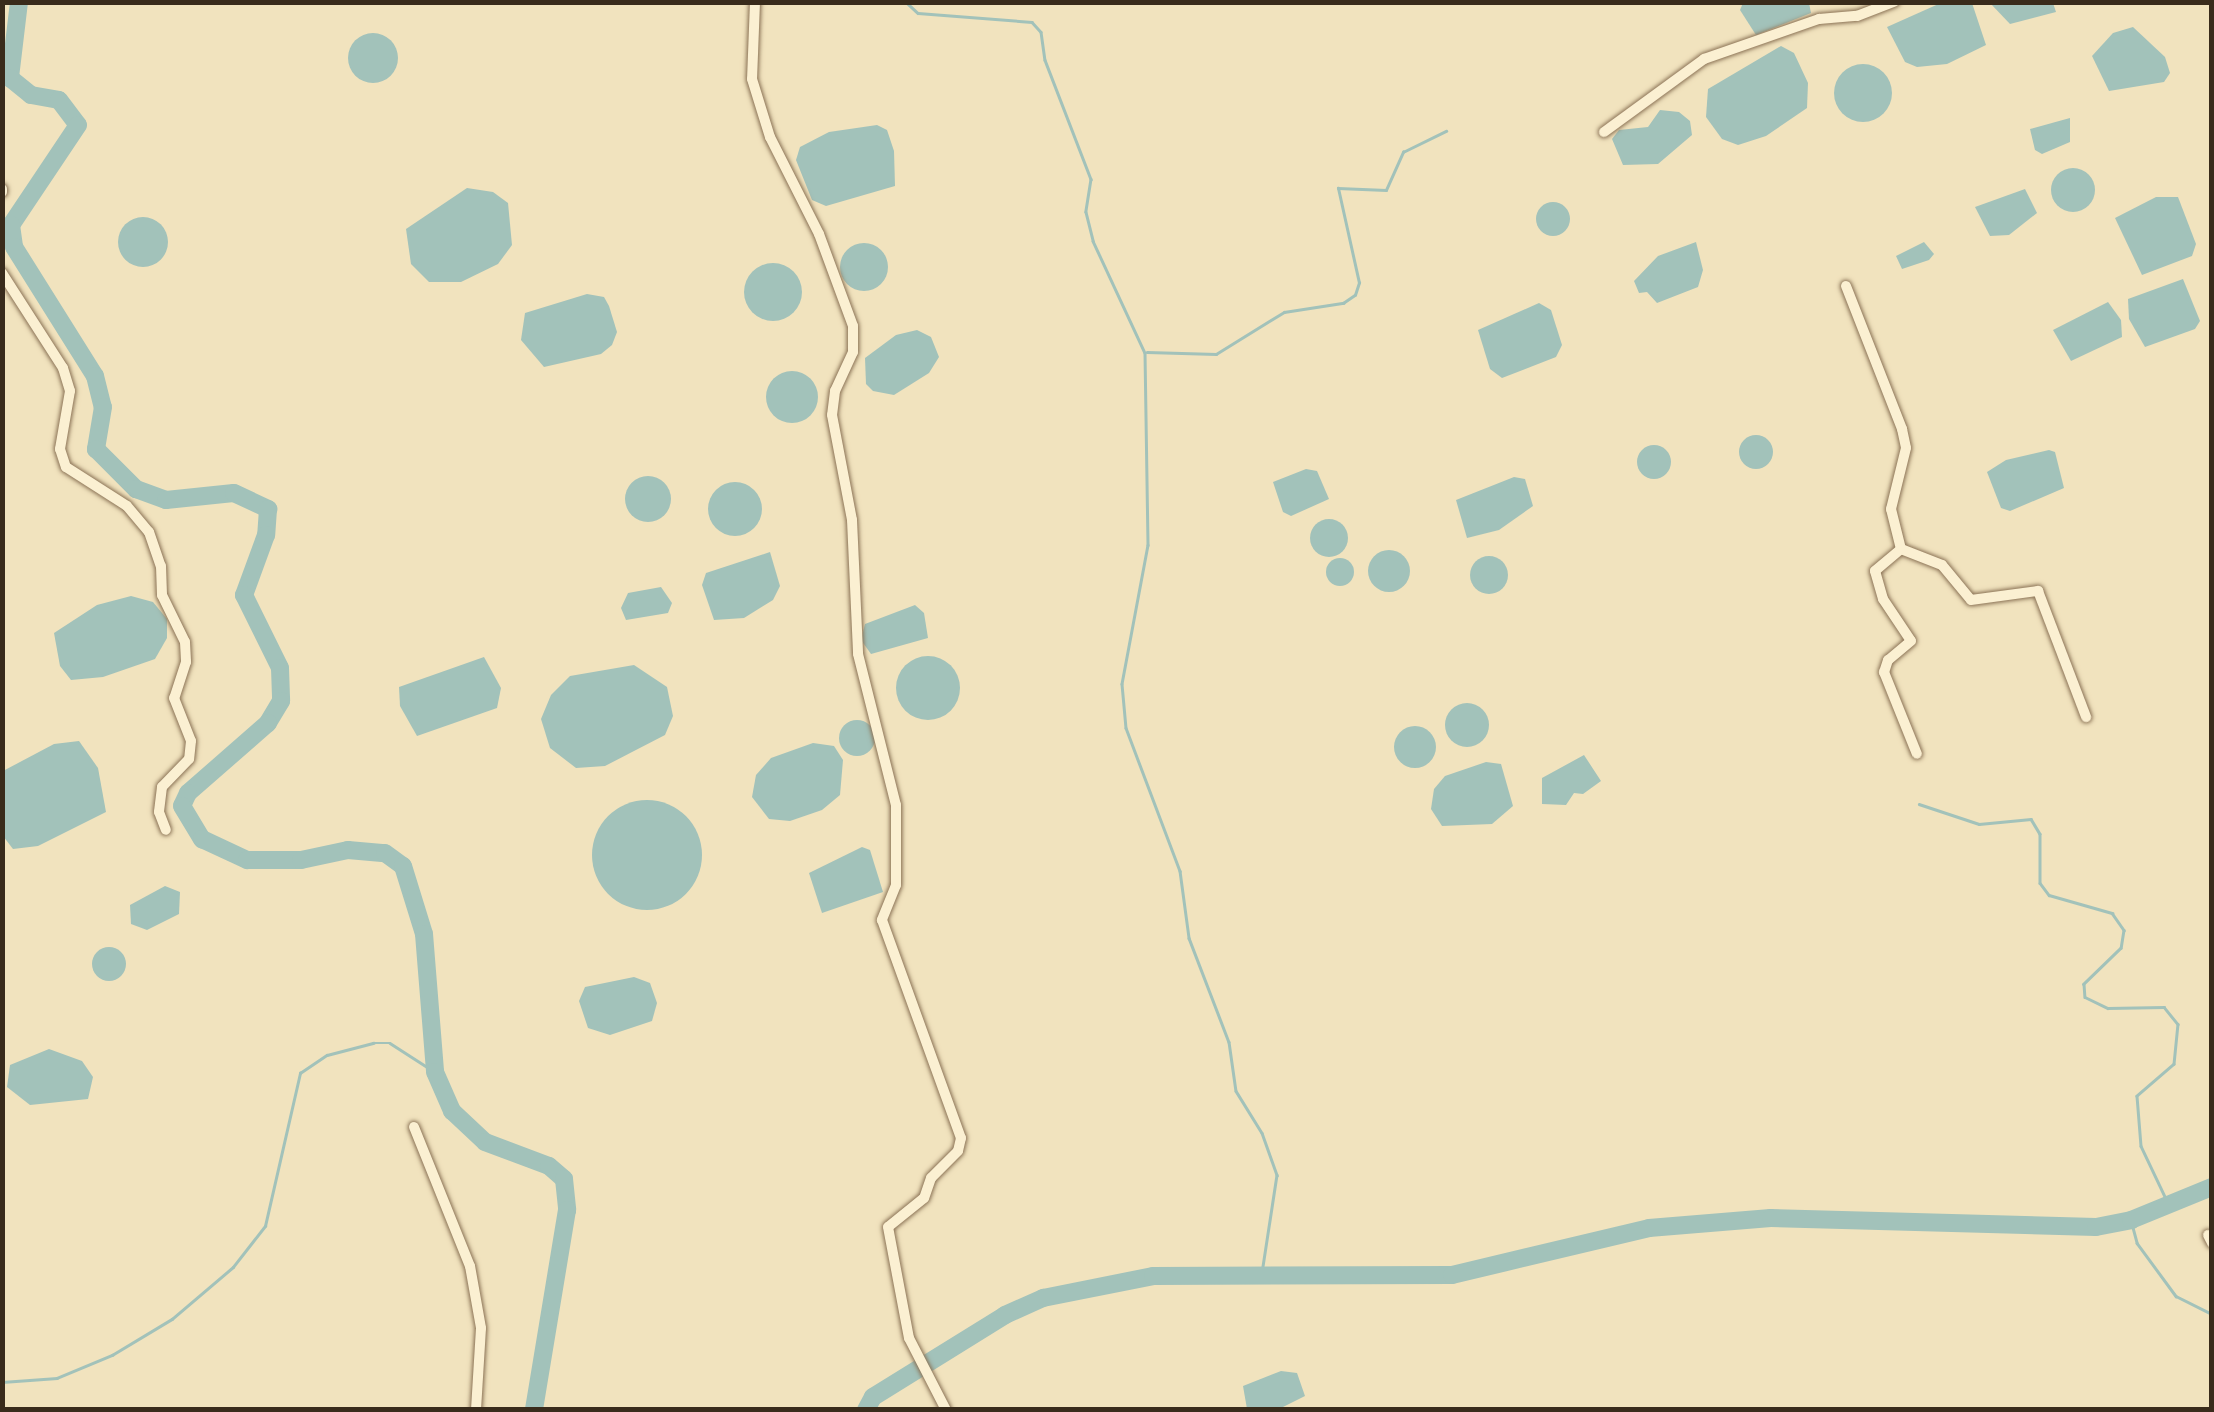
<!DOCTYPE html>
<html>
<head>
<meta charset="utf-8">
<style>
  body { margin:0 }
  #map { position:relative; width:2214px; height:1412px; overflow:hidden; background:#f1e3be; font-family:"Crimson Pro",serif }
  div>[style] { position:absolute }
  .water>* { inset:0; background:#a2c2ba }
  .round { border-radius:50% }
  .stream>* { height:2.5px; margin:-1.25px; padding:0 1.25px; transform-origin:1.25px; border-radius:1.25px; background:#a2c2ba }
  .river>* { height:18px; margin:-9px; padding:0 9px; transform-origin:9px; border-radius:9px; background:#a2c2ba }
  .roads { filter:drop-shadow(0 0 2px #8b7356) drop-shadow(0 0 2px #8b7356) }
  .minor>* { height:10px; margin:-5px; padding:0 5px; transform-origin:5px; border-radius:5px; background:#fbf0d2 }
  span { translate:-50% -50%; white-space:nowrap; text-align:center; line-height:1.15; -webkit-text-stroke:10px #f8edce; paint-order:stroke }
  .frame { position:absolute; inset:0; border:5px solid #392b1b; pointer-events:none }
</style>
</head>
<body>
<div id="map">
  <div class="water">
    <div style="clip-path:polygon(1943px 2px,1972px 3px,1986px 45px,1947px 64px,1917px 67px,1905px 62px,1887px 27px)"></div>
    <div style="clip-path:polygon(1809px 3px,1811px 13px,1756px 35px,1740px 10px,1743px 3px)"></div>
    <div style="clip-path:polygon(1990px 3px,2053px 3px,2056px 12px,2010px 24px)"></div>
    <div style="clip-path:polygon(2133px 27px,2165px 57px,2170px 73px,2164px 82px,2109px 91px,2092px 56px,2113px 33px)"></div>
    <div class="round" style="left:348px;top:33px;width:50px;height:50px"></div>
    <div style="clip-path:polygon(1781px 46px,1794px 53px,1808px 83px,1807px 108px,1766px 136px,1738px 145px,1722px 139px,1706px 117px,1708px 89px)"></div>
    <div class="round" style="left:1834px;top:64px;width:58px;height:58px"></div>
    <div style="clip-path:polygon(1660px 110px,1679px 112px,1690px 121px,1692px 135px,1658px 164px,1623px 165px,1612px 139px,1619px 130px,1648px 127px)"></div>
    <div style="clip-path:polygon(2070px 118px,2070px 142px,2042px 154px,2035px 150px,2030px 129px)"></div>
    <div style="clip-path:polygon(877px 125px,887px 130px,894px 151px,895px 186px,826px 206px,812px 200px,796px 160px,800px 147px,829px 132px)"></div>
    <div class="round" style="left:2051px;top:168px;width:44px;height:44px"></div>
    <div style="clip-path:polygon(467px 188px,493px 192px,508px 203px,512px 245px,498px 264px,461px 282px,429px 282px,411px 264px,406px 229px)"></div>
    <div style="clip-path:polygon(2025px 189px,2037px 213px,2009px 235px,1990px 236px,1975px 207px)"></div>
    <div style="clip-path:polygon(2156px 197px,2178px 197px,2196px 244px,2192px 256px,2142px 275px,2115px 218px)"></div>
    <div class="round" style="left:1536px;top:202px;width:34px;height:34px"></div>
    <div class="round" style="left:118px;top:217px;width:50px;height:50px"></div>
    <div style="clip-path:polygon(1696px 242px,1703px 270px,1698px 287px,1657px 303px,1647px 292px,1639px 293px,1634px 281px,1658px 256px)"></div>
    <div style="clip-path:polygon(1924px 242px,1934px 254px,1929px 260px,1902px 269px,1896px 256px)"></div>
    <div class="round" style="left:840px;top:243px;width:48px;height:48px"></div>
    <div class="round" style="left:744px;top:263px;width:58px;height:58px"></div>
    <div style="clip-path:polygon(2183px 279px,2200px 321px,2195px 329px,2145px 347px,2129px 319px,2128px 299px)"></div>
    <div style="clip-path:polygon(587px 294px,604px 297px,609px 306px,617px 332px,612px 345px,601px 354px,544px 367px,521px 340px,525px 313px)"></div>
    <div style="clip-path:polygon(2108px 302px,2121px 320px,2122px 337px,2071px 361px,2053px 330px)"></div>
    <div style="clip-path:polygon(1539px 303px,1551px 310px,1562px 345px,1556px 357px,1502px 378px,1490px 369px,1478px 330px)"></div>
    <div style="clip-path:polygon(917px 330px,931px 337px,939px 357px,929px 373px,894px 395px,873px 391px,866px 384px,865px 358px,896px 335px)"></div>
    <div class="round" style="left:766px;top:371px;width:52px;height:52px"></div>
    <div class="round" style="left:1739px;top:435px;width:34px;height:34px"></div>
    <div class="round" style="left:1637px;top:445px;width:34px;height:34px"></div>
    <div style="clip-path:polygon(2049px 450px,2055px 452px,2064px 488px,2010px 511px,2001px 508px,1987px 472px,2006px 460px)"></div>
    <div style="clip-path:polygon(1306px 469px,1317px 471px,1329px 499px,1291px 516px,1283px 512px,1273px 482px)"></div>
    <div class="round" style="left:625px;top:476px;width:46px;height:46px"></div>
    <div style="clip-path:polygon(1514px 477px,1525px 479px,1533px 506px,1499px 530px,1467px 538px,1456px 500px)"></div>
    <div class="round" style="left:708px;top:482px;width:54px;height:54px"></div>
    <div class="round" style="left:1310px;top:519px;width:38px;height:38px"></div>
    <div class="round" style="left:1368px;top:550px;width:42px;height:42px"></div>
    <div style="clip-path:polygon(770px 552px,780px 586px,773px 600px,744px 618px,714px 620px,702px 585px,706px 573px)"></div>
    <div class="round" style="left:1470px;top:556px;width:38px;height:38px"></div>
    <div class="round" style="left:1326px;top:558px;width:28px;height:28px"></div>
    <div style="clip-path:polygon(661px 587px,672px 603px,668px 613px,626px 620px,621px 608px,628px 593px)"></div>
    <div style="clip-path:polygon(131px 596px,153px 602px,167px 619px,167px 638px,155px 659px,103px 677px,71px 680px,60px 666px,54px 633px,97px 605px)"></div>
    <div style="clip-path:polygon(915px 605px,924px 613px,928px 638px,871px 654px,861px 640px,865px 624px)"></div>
    <div class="round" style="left:896px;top:656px;width:64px;height:64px"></div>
    <div style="clip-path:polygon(484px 657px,501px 688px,497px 708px,417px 736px,400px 706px,399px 687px)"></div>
    <div style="clip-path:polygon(634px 665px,667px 687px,673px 716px,665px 735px,605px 766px,576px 768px,550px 748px,541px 719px,551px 695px,570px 676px)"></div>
    <div class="round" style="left:1445px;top:703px;width:44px;height:44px"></div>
    <div class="round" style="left:839px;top:720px;width:36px;height:36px"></div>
    <div class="round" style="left:1394px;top:726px;width:42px;height:42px"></div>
    <div style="clip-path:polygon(79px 741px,98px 768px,106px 812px,38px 846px,13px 849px,3px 836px,3px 771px,54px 744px)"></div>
    <div style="clip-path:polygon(813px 743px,834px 746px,843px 760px,840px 795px,822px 810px,790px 821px,769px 819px,752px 797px,756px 775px,771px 758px)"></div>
    <div style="clip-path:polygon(1584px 755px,1601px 781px,1583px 794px,1574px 793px,1566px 805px,1542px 804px,1542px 778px)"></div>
    <div style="clip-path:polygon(1486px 762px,1501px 764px,1513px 806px,1492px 824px,1442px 826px,1431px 809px,1434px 789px,1445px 776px)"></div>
    <div class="round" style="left:592px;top:800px;width:110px;height:110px"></div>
    <div style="clip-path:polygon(862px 847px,870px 850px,883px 892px,822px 913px,809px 873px)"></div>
    <div style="clip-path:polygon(165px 886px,180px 892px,179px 914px,147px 930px,131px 924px,130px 905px)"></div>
    <div class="round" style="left:92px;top:947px;width:34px;height:34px"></div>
    <div style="clip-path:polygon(634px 977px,650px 983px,657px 1003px,652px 1021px,610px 1035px,588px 1028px,579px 1001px,585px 987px)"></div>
    <div style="clip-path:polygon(49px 1049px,82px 1061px,93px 1077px,88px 1099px,30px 1105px,7px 1087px,10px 1065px)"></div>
    <div style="clip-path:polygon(1281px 1371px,1297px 1373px,1305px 1396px,1279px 1409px,1247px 1409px,1243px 1386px)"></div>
  </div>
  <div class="stream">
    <div style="left:906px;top:2px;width:16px;rotate:43deg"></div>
    <div style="left:918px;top:13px;width:114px;rotate:4.5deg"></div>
    <div style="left:1032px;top:22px;width:13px;rotate:48deg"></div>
    <div style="left:1041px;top:32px;width:28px;rotate:82deg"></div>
    <div style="left:1045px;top:60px;width:128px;rotate:68.9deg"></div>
    <div style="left:1091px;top:179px;width:33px;rotate:99deg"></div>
    <div style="left:1086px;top:212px;width:30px;rotate:76deg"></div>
    <div style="left:1093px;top:241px;width:123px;rotate:65.1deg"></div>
    <div style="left:1145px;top:353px;width:192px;rotate:89.1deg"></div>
    <div style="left:1148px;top:545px;width:141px;rotate:100.6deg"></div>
    <div style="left:1122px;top:684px;width:44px;rotate:84.8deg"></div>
    <div style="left:1126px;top:728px;width:153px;rotate:69.3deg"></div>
    <div style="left:1180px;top:871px;width:68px;rotate:82.3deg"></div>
    <div style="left:1189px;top:938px;width:111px;rotate:69deg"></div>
    <div style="left:1229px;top:1042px;width:49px;rotate:81.9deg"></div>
    <div style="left:1236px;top:1091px;width:49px;rotate:58.2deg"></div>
    <div style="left:1262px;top:1133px;width:45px;rotate:70.3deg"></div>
    <div style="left:1277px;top:1175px;width:99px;rotate:98.7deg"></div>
    <div style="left:1147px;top:352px;width:69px;rotate:1.7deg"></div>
    <div style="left:1216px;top:354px;width:80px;rotate:-31.7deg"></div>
    <div style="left:1284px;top:312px;width:60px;rotate:-8.7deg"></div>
    <div style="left:1343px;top:303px;width:14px;rotate:-34deg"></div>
    <div style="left:1355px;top:295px;width:13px;rotate:-72deg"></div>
    <div style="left:1359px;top:283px;width:97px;rotate:-102.5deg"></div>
    <div style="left:1338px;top:188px;width:48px;rotate:2.4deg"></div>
    <div style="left:1386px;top:190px;width:42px;rotate:-65.9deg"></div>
    <div style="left:1403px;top:152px;width:48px;rotate:-26deg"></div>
    <div style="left:1919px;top:804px;width:63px;rotate:18.4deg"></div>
    <div style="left:1979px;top:824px;width:52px;rotate:-5.5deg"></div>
    <div style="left:2031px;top:819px;width:17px;rotate:59deg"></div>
    <div style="left:2040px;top:834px;width:49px;rotate:90deg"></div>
    <div style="left:2040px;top:883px;width:15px;rotate:53deg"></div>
    <div style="left:2049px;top:895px;width:66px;rotate:15.9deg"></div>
    <div style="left:2112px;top:913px;width:21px;rotate:55deg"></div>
    <div style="left:2124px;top:930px;width:18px;rotate:99deg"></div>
    <div style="left:2121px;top:948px;width:52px;rotate:135.8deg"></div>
    <div style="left:2084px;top:984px;width:13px;rotate:86deg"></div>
    <div style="left:2085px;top:997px;width:25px;rotate:26deg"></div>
    <div style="left:2108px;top:1008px;width:56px;rotate:-1deg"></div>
    <div style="left:2164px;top:1007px;width:22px;rotate:51deg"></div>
    <div style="left:2178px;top:1024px;width:40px;rotate:95.7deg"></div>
    <div style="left:2174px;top:1064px;width:49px;rotate:139.1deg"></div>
    <div style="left:2137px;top:1096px;width:50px;rotate:85.4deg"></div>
    <div style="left:2141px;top:1146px;width:65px;rotate:64.6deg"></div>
    <div style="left:2131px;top:1220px;width:24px;rotate:75deg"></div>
    <div style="left:2137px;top:1243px;width:66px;rotate:53.7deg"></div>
    <div style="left:2176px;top:1296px;width:40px;rotate:26.6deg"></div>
    <div style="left:2px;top:1382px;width:55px;rotate:-4.2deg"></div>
    <div style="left:57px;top:1378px;width:60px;rotate:-22.7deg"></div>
    <div style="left:112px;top:1355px;width:70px;rotate:-31deg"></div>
    <div style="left:172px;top:1319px;width:80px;rotate:-40.4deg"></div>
    <div style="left:233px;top:1267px;width:52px;rotate:-52deg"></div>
    <div style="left:265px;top:1226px;width:157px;rotate:-77.1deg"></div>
    <div style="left:300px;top:1073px;width:32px;rotate:-34deg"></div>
    <div style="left:327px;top:1055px;width:48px;rotate:-14.6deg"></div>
    <div style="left:373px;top:1043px;width:17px"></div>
    <div style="left:390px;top:1043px;width:54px;rotate:32.8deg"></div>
  </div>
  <div class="river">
    <div style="left:19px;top:2px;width:77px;rotate:96.8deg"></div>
    <div style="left:10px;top:78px;width:27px;rotate:39deg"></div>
    <div style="left:31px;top:95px;width:28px;rotate:10deg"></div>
    <div style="left:59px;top:100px;width:31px;rotate:53deg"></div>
    <div style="left:78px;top:125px;width:120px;rotate:123.8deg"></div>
    <div style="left:11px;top:225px;width:22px;rotate:82deg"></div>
    <div style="left:14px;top:247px;width:152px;rotate:57.9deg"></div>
    <div style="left:95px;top:376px;width:32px;rotate:76deg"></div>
    <div style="left:103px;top:407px;width:43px;rotate:99.5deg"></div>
    <div style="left:96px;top:449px;width:57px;rotate:45deg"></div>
    <div style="left:136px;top:489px;width:32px;rotate:20deg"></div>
    <div style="left:166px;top:500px;width:68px;rotate:-5.9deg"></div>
    <div style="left:234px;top:493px;width:38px;rotate:25deg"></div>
    <div style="left:268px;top:509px;width:26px;rotate:94deg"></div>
    <div style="left:266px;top:535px;width:64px;rotate:110.1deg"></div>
    <div style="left:244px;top:595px;width:81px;rotate:63.7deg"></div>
    <div style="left:280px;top:668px;width:33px;rotate:88deg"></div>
    <div style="left:281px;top:701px;width:26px;rotate:121deg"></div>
    <div style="left:268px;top:723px;width:106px;rotate:138.8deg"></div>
    <div style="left:188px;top:793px;width:14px;rotate:115deg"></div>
    <div style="left:182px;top:806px;width:39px;rotate:59deg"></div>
    <div style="left:202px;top:839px;width:50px;rotate:25deg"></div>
    <div style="left:247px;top:860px;width:54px"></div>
    <div style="left:301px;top:860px;width:48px;rotate:-12deg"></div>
    <div style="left:348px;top:850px;width:37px;rotate:5deg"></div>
    <div style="left:385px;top:853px;width:22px;rotate:36deg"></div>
    <div style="left:403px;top:866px;width:71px;rotate:72.8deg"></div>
    <div style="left:424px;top:934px;width:138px;rotate:85.4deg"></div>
    <div style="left:435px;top:1072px;width:43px;rotate:66.4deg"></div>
    <div style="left:452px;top:1111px;width:45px;rotate:43.2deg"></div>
    <div style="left:485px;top:1142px;width:68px;rotate:20.6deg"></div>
    <div style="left:549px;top:1166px;width:20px;rotate:41deg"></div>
    <div style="left:564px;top:1179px;width:31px;rotate:84deg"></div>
    <div style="left:567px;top:1210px;width:203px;rotate:99.4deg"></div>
    <div style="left:866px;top:1410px;width:15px;rotate:-62deg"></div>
    <div style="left:873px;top:1397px;width:155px;rotate:-31.8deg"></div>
    <div style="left:1005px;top:1315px;width:42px;rotate:-24.1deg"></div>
    <div style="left:1043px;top:1298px;width:112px;rotate:-11.3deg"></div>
    <div style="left:1153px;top:1276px;width:299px;rotate:-0.2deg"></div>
    <div style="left:1452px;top:1275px;width:203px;rotate:-13.4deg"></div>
    <div style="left:1649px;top:1228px;width:122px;rotate:-4.7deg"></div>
    <div style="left:1771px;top:1218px;width:325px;rotate:1.6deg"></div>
    <div style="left:2096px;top:1227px;width:36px;rotate:-11deg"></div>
    <div style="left:2131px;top:1220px;width:87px;rotate:-22.2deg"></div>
  </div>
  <div class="roads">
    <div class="minor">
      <div style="left:755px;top:2px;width:77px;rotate:92.2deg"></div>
      <div style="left:752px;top:79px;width:61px;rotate:72.8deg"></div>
      <div style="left:770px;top:137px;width:109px;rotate:63.2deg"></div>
      <div style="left:819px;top:234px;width:98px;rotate:69.7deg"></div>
      <div style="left:853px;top:326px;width:26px;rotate:90deg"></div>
      <div style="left:853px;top:352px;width:43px;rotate:114.8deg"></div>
      <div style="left:835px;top:391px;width:24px;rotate:97deg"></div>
      <div style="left:832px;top:415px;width:107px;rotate:79.2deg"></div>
      <div style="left:852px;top:520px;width:134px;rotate:87.4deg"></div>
      <div style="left:858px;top:654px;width:156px;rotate:75.9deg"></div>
      <div style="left:896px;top:805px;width:80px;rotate:90deg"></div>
      <div style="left:896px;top:885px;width:38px;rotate:112deg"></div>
      <div style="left:882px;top:920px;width:232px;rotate:70.1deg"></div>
      <div style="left:961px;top:1138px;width:13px;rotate:103deg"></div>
      <div style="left:958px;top:1151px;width:38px;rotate:135deg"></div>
      <div style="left:931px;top:1178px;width:21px;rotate:109deg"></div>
      <div style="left:924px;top:1198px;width:46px;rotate:141.1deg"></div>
      <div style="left:888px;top:1227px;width:113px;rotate:79.3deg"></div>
      <div style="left:909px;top:1338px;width:81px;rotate:62.8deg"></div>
      <div style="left:1604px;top:132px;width:124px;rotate:-36.1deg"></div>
      <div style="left:1704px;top:59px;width:122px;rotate:-19.2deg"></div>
      <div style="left:1819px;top:19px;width:38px;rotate:-5deg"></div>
      <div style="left:1857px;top:16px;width:40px;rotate:-21deg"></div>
      <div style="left:2px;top:189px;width:3px;rotate:90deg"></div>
      <div style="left:2px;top:273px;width:113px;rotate:57.3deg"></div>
      <div style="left:63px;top:368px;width:24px;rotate:73deg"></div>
      <div style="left:70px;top:391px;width:59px;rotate:99.8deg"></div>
      <div style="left:60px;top:449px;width:19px;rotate:72deg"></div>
      <div style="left:66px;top:467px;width:72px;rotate:32.6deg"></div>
      <div style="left:127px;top:506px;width:34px;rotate:50deg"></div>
      <div style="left:149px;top:532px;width:36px;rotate:71deg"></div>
      <div style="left:161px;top:566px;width:29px;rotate:88deg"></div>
      <div style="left:162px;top:595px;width:52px;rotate:63.9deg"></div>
      <div style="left:185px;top:642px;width:20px;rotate:87deg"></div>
      <div style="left:186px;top:662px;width:38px;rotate:108deg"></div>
      <div style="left:174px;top:698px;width:46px;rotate:68.4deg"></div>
      <div style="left:191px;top:741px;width:18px;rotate:96deg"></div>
      <div style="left:189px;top:759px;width:39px;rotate:134deg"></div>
      <div style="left:162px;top:787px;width:25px;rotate:97deg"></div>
      <div style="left:159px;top:812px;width:19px;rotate:69deg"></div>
      <div style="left:1846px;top:286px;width:154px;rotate:68.6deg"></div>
      <div style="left:1902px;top:429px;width:19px;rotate:78deg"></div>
      <div style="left:1906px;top:448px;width:63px;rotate:103.8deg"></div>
      <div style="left:1891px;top:509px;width:41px;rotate:76deg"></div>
      <div style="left:1901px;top:549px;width:44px;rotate:21.3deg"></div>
      <div style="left:1942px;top:565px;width:45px;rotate:50.4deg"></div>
      <div style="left:1971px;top:600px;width:68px;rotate:-7.7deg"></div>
      <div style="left:2038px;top:591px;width:135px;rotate:69.1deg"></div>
      <div style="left:1901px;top:549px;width:34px;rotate:140deg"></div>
      <div style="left:1875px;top:571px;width:29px;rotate:74deg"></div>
      <div style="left:1883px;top:599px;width:50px;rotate:56.3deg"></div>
      <div style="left:1911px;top:641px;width:30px;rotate:140deg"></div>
      <div style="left:1888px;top:660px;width:13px;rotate:108deg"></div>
      <div style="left:1884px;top:672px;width:88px;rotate:68.1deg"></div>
      <div style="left:414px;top:1127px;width:150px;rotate:68.1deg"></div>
      <div style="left:470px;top:1266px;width:63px;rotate:79.9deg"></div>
      <div style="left:481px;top:1328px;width:82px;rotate:93.5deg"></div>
      <div style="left:2208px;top:1235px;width:9px;rotate:63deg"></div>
    </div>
  </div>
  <div class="frame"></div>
</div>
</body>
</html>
